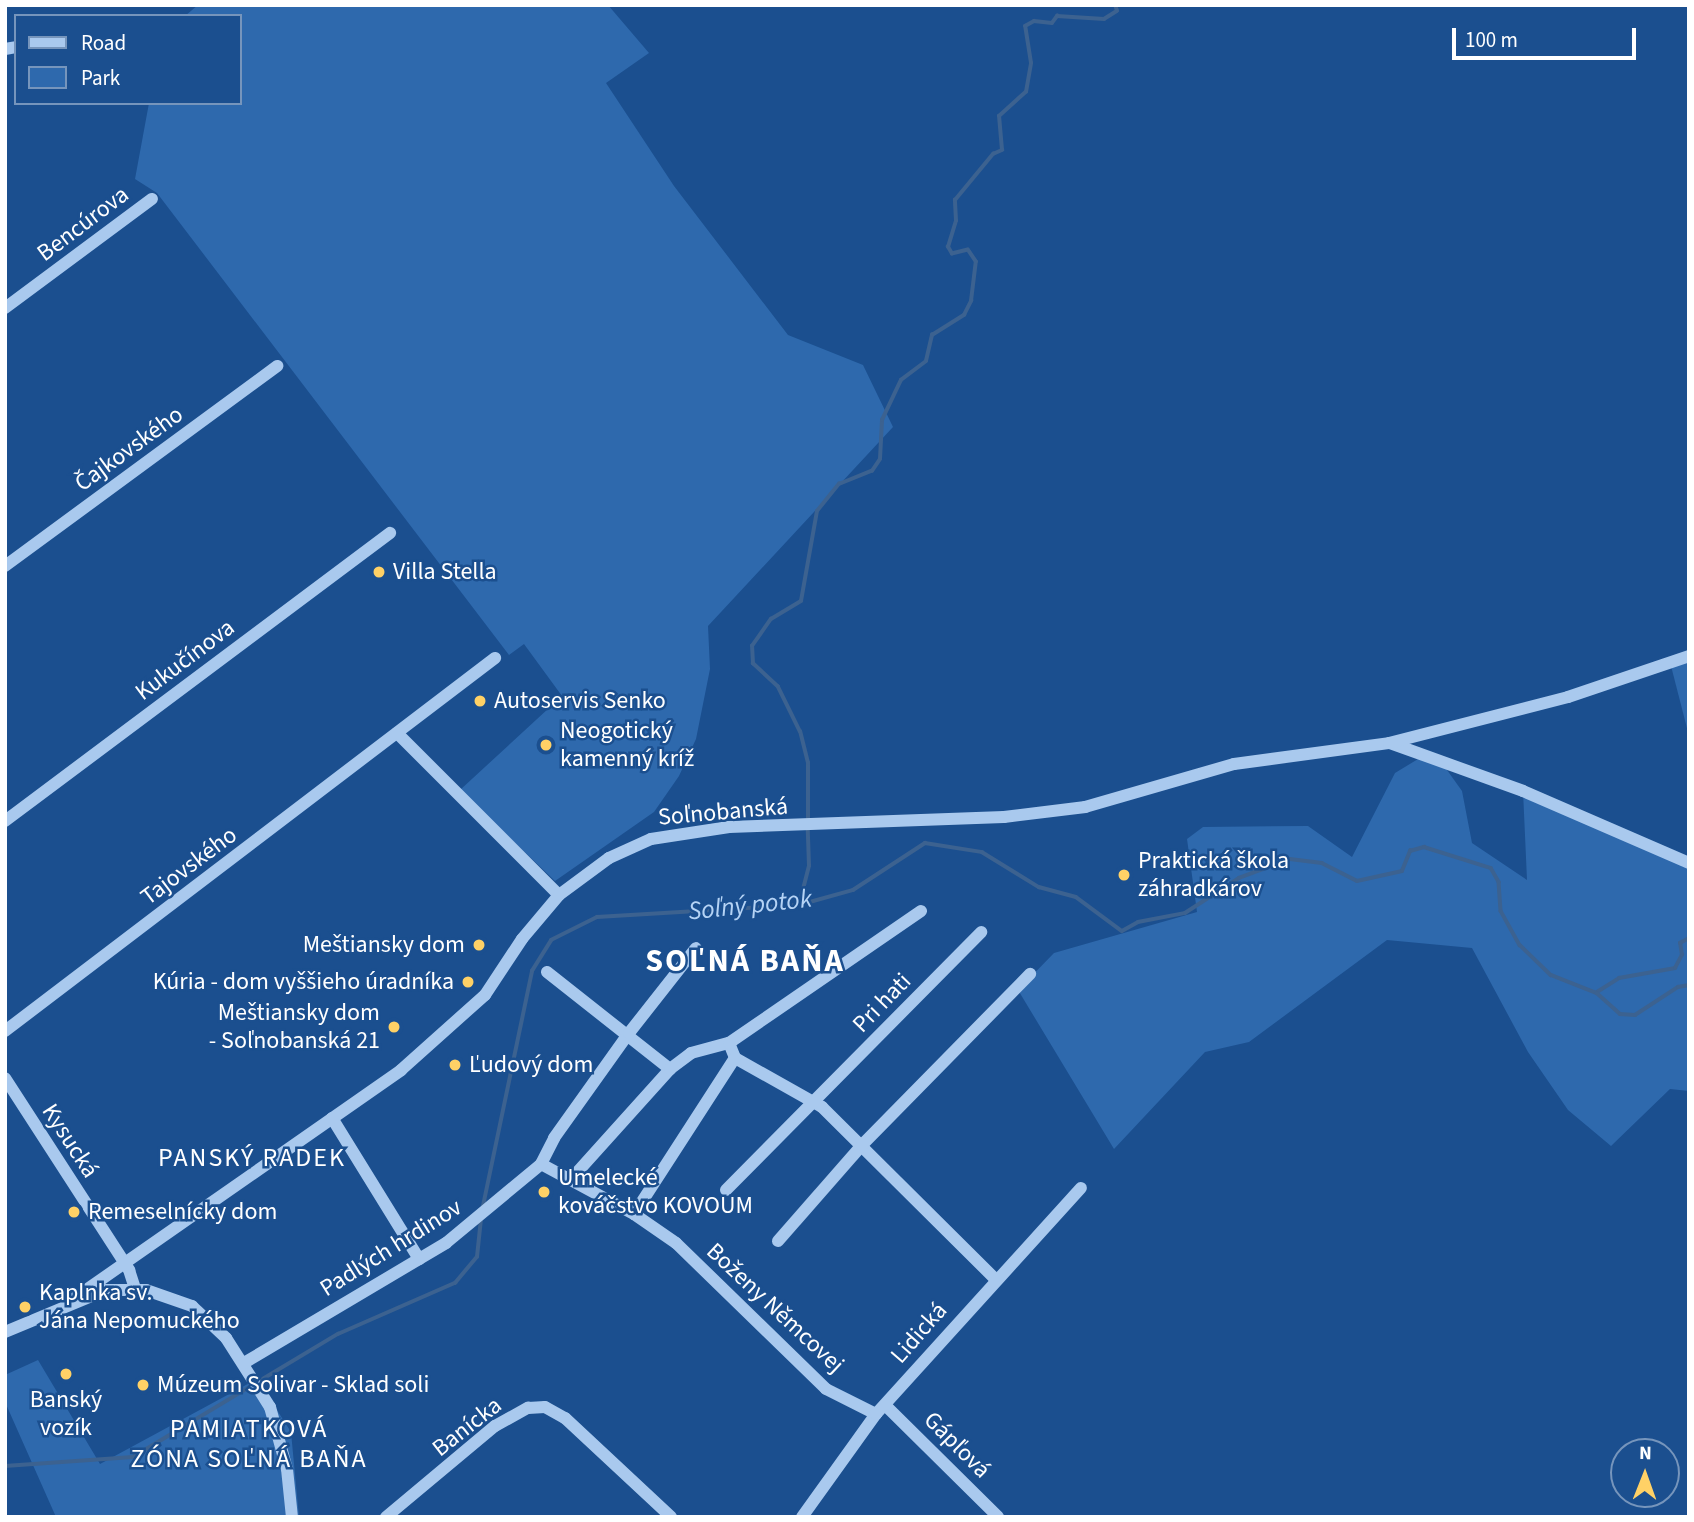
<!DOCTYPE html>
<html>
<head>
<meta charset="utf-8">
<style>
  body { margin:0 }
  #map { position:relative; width:1694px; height:1522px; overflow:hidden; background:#1b4f8f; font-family:"Source Sans 3",sans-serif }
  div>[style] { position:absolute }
  .green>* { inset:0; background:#2e69ad }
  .stream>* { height:3.5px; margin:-1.75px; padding:0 1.75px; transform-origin:1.75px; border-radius:1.75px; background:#3c6290 }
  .minor>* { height:12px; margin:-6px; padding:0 6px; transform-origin:6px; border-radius:6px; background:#a9c9ee }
  .dots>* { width:19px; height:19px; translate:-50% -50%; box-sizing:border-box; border:4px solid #1b4f8f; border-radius:50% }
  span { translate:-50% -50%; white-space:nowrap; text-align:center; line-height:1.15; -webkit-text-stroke:5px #1b4f8f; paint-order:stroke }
  .street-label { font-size:24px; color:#fff }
  .poi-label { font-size:24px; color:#fff }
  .left { translate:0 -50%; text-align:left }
  .right { translate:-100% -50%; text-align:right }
  .water-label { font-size:26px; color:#b5d3f5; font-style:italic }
  .neighbourhood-label { font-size:26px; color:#fff; letter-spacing:2px }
  .district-label { font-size:32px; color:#fff; font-weight:700; letter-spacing:2px }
  .frame { position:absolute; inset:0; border:7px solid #fff; pointer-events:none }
  .legend { position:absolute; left:14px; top:14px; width:228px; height:91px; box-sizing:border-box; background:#1b4f8f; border:2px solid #7695bc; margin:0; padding:9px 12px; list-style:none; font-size:21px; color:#fff }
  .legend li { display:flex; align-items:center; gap:14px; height:35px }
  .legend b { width:35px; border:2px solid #7695bc }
  .north { position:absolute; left:1610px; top:1438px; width:70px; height:70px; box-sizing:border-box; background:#1b4f8f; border:2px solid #7695bc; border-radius:50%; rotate:1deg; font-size:19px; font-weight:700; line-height:28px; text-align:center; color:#fff }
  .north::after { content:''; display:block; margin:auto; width:24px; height:32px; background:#ffd166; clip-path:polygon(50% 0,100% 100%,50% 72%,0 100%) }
  .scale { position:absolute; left:1452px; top:28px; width:184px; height:32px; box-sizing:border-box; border:4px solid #fff; border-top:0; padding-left:9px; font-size:21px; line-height:24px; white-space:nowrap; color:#fff; -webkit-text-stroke:5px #1b4f8f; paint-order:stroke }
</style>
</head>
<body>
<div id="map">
  <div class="green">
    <div style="clip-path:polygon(198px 5px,608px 5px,649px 53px,606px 83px,674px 186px,788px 335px,863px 365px,893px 427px,708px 626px,710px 669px,696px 739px,679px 776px,654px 812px,555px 881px,460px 790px,562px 696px,524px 644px,509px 655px,157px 193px,135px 179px,149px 103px,240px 103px,240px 16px,185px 16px)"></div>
    <div style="clip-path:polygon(1689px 656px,1689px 736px,1670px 662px)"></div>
    <div style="clip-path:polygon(1423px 756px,1442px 763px,1462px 791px,1472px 843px,1527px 880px,1523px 791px,1689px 863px,1689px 1091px,1670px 1089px,1611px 1146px,1568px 1110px,1528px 1052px,1472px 948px,1387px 940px,1249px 1042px,1205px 1052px,1114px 1149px,1018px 990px,1054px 953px,1197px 912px,1187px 839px,1203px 827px,1308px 826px,1352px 857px,1395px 773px)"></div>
    <div style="clip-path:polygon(38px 1360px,100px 1464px,257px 1379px,291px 1432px,299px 1517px,56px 1517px,5px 1402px,5px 1375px)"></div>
  </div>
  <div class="stream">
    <div style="left:808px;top:820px;width:57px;rotate:-90deg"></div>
    <div style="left:808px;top:763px;width:32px;rotate:-104deg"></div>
    <div style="left:800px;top:732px;width:50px;rotate:-116.1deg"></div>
    <div style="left:778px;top:687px;width:34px;rotate:-137deg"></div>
    <div style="left:753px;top:664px;width:18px;rotate:-93deg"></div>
    <div style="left:752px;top:646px;width:33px;rotate:-55deg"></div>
    <div style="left:771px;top:619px;width:35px;rotate:-31deg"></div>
    <div style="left:801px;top:601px;width:91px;rotate:-79.9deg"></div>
    <div style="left:817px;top:511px;width:35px;rotate:-51deg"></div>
    <div style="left:839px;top:484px;width:35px;rotate:-22deg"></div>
    <div style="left:872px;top:471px;width:14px;rotate:-56deg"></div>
    <div style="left:880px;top:459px;width:39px;rotate:-87deg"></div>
    <div style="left:882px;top:420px;width:44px;rotate:-64.6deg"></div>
    <div style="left:901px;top:380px;width:31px;rotate:-37deg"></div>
    <div style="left:926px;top:361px;width:27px;rotate:-77deg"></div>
    <div style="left:932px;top:335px;width:38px;rotate:-32deg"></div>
    <div style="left:964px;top:315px;width:16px;rotate:-63deg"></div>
    <div style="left:971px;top:301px;width:39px;rotate:-83deg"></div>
    <div style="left:976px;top:262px;width:14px;rotate:-124deg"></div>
    <div style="left:968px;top:250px;width:16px;rotate:166deg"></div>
    <div style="left:952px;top:254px;width:8px;rotate:-120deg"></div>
    <div style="left:948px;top:247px;width:27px;rotate:-73deg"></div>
    <div style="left:956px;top:221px;width:21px;rotate:-93deg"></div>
    <div style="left:955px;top:200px;width:60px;rotate:-50.4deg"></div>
    <div style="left:993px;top:154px;width:10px;rotate:-24deg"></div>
    <div style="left:1002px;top:150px;width:34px;rotate:-95deg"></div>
    <div style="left:999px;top:116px;width:36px;rotate:-42deg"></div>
    <div style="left:1026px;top:92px;width:29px;rotate:-80deg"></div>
    <div style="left:1031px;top:63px;width:37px;rotate:-99deg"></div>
    <div style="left:1025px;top:26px;width:10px;rotate:-29deg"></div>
    <div style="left:1034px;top:21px;width:18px;rotate:6deg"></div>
    <div style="left:1052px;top:23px;width:9px;rotate:-54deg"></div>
    <div style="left:1057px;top:16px;width:47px;rotate:3.7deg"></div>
    <div style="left:1104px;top:19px;width:15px;rotate:-32deg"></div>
    <div style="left:1117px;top:11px;width:6px;rotate:-108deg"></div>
    <div style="left:799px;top:905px;width:40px;rotate:-75.6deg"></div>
    <div style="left:809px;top:866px;width:38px;rotate:-92deg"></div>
    <div style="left:1597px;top:992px;width:26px;rotate:-32deg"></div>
    <div style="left:1619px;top:978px;width:57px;rotate:-10.1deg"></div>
    <div style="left:1675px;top:968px;width:15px;rotate:-62deg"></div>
    <div style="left:1682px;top:955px;width:12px;rotate:-99deg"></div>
    <div style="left:1680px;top:943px;width:10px;rotate:-29deg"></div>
    <div style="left:483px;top:1206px;width:240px;rotate:-78.2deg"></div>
    <div style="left:532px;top:971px;width:36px;rotate:-58deg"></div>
    <div style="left:551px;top:940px;width:51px;rotate:-26.6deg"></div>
    <div style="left:597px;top:917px;width:202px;rotate:-3.4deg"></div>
    <div style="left:799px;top:905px;width:56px;rotate:-15.5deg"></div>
    <div style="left:853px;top:890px;width:86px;rotate:-33.1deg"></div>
    <div style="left:925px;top:843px;width:58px;rotate:9deg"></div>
    <div style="left:982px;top:852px;width:67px;rotate:31.6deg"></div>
    <div style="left:1039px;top:887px;width:38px;rotate:15deg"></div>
    <div style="left:1076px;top:897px;width:57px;rotate:36.5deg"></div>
    <div style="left:1122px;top:931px;width:18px;rotate:-29deg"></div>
    <div style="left:1138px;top:922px;width:48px;rotate:-10.8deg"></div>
    <div style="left:1185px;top:913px;width:64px;rotate:-32.9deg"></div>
    <div style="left:1239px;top:878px;width:54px;rotate:-20.4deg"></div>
    <div style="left:1290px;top:859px;width:32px;rotate:7deg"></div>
    <div style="left:1322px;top:863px;width:39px;rotate:27deg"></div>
    <div style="left:1357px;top:881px;width:46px;rotate:-12.5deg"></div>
    <div style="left:1402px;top:871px;width:22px;rotate:-68deg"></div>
    <div style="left:1410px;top:851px;width:15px;rotate:-16deg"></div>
    <div style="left:1424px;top:847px;width:70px;rotate:17.4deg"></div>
    <div style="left:1491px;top:868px;width:16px;rotate:60deg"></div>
    <div style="left:1499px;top:882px;width:29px;rotate:86deg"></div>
    <div style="left:1501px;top:911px;width:39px;rotate:61deg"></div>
    <div style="left:1520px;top:945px;width:43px;rotate:44.1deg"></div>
    <div style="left:1551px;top:975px;width:49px;rotate:21.4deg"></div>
    <div style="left:1597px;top:993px;width:31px;rotate:42deg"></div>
    <div style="left:1620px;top:1014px;width:15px;rotate:4deg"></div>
    <div style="left:1635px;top:1015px;width:51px;rotate:-33.1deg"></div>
    <div style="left:1678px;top:987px;width:11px;rotate:-10deg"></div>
    <div style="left:5px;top:1466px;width:128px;rotate:-4deg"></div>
    <div style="left:133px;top:1457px;width:239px;rotate:-31deg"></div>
    <div style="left:338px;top:1334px;width:128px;rotate:-23.6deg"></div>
    <div style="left:455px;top:1283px;width:34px;rotate:-50deg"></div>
    <div style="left:477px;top:1257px;width:36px;rotate:-84deg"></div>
  </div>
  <div class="minor">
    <div style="left:5px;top:49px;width:11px;rotate:-10deg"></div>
    <div style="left:5px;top:308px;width:183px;rotate:-36.6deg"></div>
    <div style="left:5px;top:566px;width:338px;rotate:-36.3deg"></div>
    <div style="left:397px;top:733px;width:229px;rotate:45deg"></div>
    <div style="left:1390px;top:743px;width:141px;rotate:19.8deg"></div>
    <div style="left:1523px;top:791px;width:181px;rotate:23.4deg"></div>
    <div style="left:5px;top:821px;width:481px;rotate:-36.8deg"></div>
    <div style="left:547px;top:972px;width:157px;rotate:38.3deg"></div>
    <div style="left:5px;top:1031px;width:616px;rotate:-37.28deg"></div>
    <div style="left:729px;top:1043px;width:16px;rotate:68deg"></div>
    <div style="left:735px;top:1058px;width:100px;rotate:29.4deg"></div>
    <div style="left:822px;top:1107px;width:244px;rotate:44.8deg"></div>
    <div style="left:5px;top:1078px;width:229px;rotate:57.1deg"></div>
    <div style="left:129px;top:1270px;width:19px;rotate:72deg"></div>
    <div style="left:332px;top:1118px;width:166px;rotate:58.3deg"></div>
    <div style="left:541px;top:1164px;width:106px;rotate:28.3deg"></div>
    <div style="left:634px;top:1214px;width:51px;rotate:34.6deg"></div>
    <div style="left:676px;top:1243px;width:209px;rotate:44.2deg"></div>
    <div style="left:826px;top:1389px;width:56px;rotate:26.6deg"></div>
    <div style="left:572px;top:1178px;width:147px;rotate:-48deg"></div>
    <div style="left:670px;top:1069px;width:26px;rotate:-37deg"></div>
    <div style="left:691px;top:1053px;width:39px;rotate:-15deg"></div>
    <div style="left:729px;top:1043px;width:233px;rotate:-34.5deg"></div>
    <div style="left:726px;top:1190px;width:363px;rotate:-45.3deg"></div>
    <div style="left:634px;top:1214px;width:186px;rotate:-57.1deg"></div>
    <div style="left:778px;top:1241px;width:128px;rotate:-48.8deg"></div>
    <div style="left:862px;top:1145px;width:240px;rotate:-45.5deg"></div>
    <div style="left:66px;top:1304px;width:409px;rotate:-34.9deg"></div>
    <div style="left:401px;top:1070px;width:113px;rotate:-41.8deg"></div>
    <div style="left:485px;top:995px;width:67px;rotate:-56.5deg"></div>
    <div style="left:522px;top:939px;width:57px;rotate:-49.9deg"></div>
    <div style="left:559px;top:895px;width:62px;rotate:-36.5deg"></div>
    <div style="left:609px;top:858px;width:46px;rotate:-24.3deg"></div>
    <div style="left:651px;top:839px;width:79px;rotate:-8.7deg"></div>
    <div style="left:729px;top:827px;width:275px;rotate:-2.1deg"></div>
    <div style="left:1004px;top:817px;width:82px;rotate:-7deg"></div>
    <div style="left:1085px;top:807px;width:155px;rotate:-16.1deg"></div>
    <div style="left:1234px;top:764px;width:156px;rotate:-7.7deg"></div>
    <div style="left:1389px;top:743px;width:185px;rotate:-14.4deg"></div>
    <div style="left:1568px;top:697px;width:128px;rotate:-18.7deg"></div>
    <div style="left:5px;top:1332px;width:109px;rotate:-22.6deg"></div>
    <div style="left:106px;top:1290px;width:40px"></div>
    <div style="left:146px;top:1290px;width:49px;rotate:19.2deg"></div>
    <div style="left:192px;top:1306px;width:47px;rotate:43.3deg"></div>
    <div style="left:226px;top:1338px;width:82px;rotate:57.5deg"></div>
    <div style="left:270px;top:1407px;width:64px;rotate:74.7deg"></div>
    <div style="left:287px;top:1469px;width:48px;rotate:84.1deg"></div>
    <div style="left:244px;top:1363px;width:235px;rotate:-30.7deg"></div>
    <div style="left:446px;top:1243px;width:124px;rotate:-39.7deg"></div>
    <div style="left:541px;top:1164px;width:29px;rotate:-63deg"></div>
    <div style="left:554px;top:1138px;width:129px;rotate:-54.5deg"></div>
    <div style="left:629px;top:1033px;width:108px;rotate:-51.8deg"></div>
    <div style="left:885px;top:1405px;width:159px;rotate:44.7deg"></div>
    <div style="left:386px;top:1517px;width:142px;rotate:-39.9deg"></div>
    <div style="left:495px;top:1426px;width:38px;rotate:-29deg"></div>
    <div style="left:528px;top:1408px;width:17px;rotate:-3deg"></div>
    <div style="left:545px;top:1407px;width:23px;rotate:29deg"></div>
    <div style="left:565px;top:1418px;width:145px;rotate:43deg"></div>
    <div style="left:802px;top:1517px;width:127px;rotate:-54.3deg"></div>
    <div style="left:876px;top:1414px;width:305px;rotate:-47.8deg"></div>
  </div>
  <div class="dots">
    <div style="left:379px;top:572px;background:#ffd166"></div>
    <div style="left:480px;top:701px;background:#ffd166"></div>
    <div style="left:546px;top:745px;background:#ffd166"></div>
    <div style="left:1124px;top:875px;background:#ffd166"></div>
    <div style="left:479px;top:945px;background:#ffd166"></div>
    <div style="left:468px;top:982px;background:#ffd166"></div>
    <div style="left:394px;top:1027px;background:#ffd166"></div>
    <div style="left:455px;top:1065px;background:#ffd166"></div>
    <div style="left:544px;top:1192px;background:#ffd166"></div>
    <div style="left:74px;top:1212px;background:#ffd166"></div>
    <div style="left:25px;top:1307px;background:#ffd166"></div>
    <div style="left:66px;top:1374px;background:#ffd166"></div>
    <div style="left:143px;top:1385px;background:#ffd166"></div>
  </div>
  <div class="street-label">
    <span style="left:83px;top:224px;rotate:-37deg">Bencúrova</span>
    <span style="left:129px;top:449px;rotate:-36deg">Čajkovského</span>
    <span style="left:185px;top:660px;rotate:-37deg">Kukučínova</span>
    <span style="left:723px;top:812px;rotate:-5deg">Soľnobanská</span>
    <span style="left:189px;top:866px;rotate:-37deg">Tajovského</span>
    <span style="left:882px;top:1003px;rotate:-46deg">Pri hati</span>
    <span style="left:70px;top:1141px;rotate:57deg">Kysucká</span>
    <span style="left:391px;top:1248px;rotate:-32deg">Padlých hrdinov</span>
    <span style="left:775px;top:1308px;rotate:43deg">Boženy Němcovej</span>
    <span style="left:919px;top:1333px;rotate:-49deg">Lidická</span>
    <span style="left:467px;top:1427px;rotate:-38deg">Banícka</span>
    <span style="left:957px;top:1445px;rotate:45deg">Gápľová</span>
  </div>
  <div class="poi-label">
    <span class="left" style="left:393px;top:572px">Villa Stella</span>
    <span class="left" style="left:494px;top:701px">Autoservis Senko</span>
    <span class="left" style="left:560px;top:745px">Neogotický<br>kamenný kríž</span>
    <span class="left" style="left:1138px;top:875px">Praktická škola<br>záhradkárov</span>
    <span class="right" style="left:465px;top:945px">Meštiansky dom</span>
    <span class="right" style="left:454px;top:982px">Kúria - dom vyššieho úradníka</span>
    <span class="right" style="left:380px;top:1027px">Meštiansky dom<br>- Soľnobanská 21</span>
    <span class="left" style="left:469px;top:1065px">Ľudový dom</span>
    <span class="left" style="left:558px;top:1192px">Umelecké<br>kováčstvo KOVOUM</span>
    <span class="left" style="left:88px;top:1212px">Remeselnícky dom</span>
    <span class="left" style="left:39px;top:1307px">Kaplnka sv.<br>Jána Nepomuckého</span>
    <span class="left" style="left:157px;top:1385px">Múzeum Solivar - Sklad soli</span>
    <span style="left:66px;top:1414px">Banský<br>vozík</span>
  </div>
  <div class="water-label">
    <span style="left:750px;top:905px;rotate:-6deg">Soľný potok</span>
  </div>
  <div class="neighbourhood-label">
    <span style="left:252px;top:1158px">PANSKÝ RADEK</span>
    <span style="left:249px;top:1444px">PAMIATKOVÁ<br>ZÓNA SOĽNÁ BAŇA</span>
  </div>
  <div class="district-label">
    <span style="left:745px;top:961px">SOĽNÁ BAŇA</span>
  </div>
  <div class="frame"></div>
  <ul class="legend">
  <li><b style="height:9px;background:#a9c9ee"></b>Road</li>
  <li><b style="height:19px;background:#2e69ad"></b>Park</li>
  </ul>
  <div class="north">N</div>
  <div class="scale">100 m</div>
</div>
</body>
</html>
